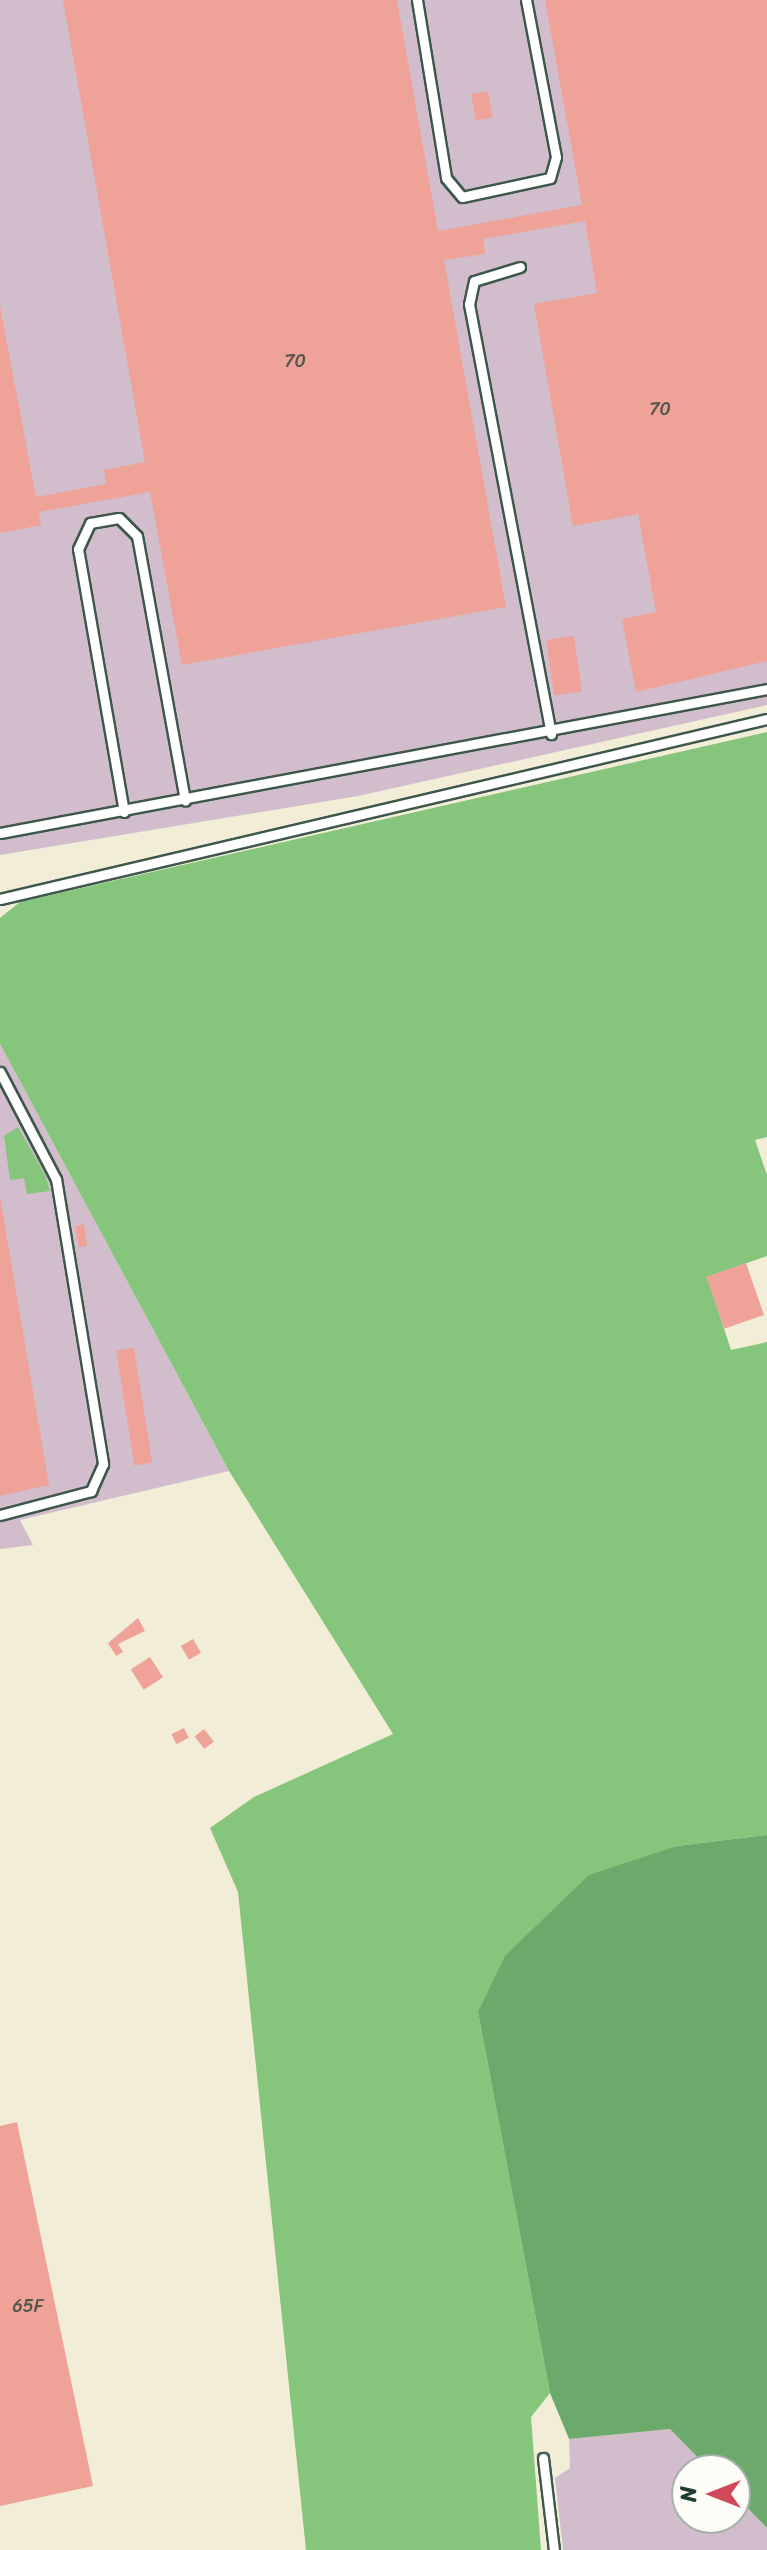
<!DOCTYPE html>
<html>
<head>
<meta charset="utf-8">
<style>
  body { margin:0 }
  #map { position:relative; width:767px; height:2550px; overflow:hidden; background:#f1edd7; font-family:Sriracha,sans-serif }
  div>[style] { position:absolute }
  .industrial>* { inset:0; background:#d1bdcc }
  .green>* { inset:0; background:#86c57c }
  .forest>* { inset:0; background:#6caa6c }
  .building>* { inset:0; background:#efa298; transform-origin:0 0 }
  .roads { filter:drop-shadow(2px 0 #3e574c) drop-shadow(-2px 0 #3e574c) drop-shadow(0 2px #3e574c) drop-shadow(0 -2px #3e574c) }
  .service>* { height:9px; margin:-4.5px; padding:0 4.5px; transform-origin:4.5px; border-radius:4.5px; background:#fff }
  span { translate:-50% -50%; white-space:nowrap; text-align:center; line-height:1.15; -webkit-text-stroke:8px #fdfcf7; paint-order:stroke }
  .number-label { font-size:18px; color:#53564d }
  .number-label span { -webkit-text-stroke-width:0 }
  .north { position:absolute; left:671px; top:2454px; width:80px; height:80px; box-sizing:border-box; background:#fdfcf7; border:2px solid #a4b0a9; border-radius:50%; rotate:270deg; font-size:22px; font-weight:700; line-height:32px; text-align:center; color:#1f3d34 }
  .north::after { content:''; display:block; margin:auto; width:28px; height:36px; background:#d1495b; clip-path:polygon(50% 0,100% 100%,50% 72%,0 100%) }
</style>
</head>
<body>
<div id="map">
  <div class="industrial">
    <div style="clip-path:polygon(0 0,767px 0,767px 705px,358px 796px,0 855px)"></div>
    <div style="clip-path:polygon(0 1044px,229px 1471px,20px 1520px,33px 1545px,0 1549px)"></div>
    <div style="clip-path:polygon(670px 2429px,710px 2470px,687px 2470px,687px 2518px,735px 2518px,735px 2495px,767px 2528px,767px 2550px,563px 2550px,555px 2478px,570px 2468px,569px 2439px)"></div>
  </div>
  <div class="green">
    <div style="clip-path:polygon(767px 732px,767px 1137px,755px 1140px,767px 1175px,767px 1256px,707px 1277px,731px 1350px,767px 1342px,767px 1835px,677px 1846px,478px 2012px,550px 2393px,531px 2417px,541px 2550px,306px 2550px,238px 1892px,210px 1828px,254px 1797px,393px 1734px,229px 1471px,0 1044px,0 918px,20px 902px)"></div>
    <div style="clip-path:polygon(18px 1127px,45px 1175px,50px 1191px,27px 1194px,24px 1178px,10px 1180px,4px 1136px)"></div>
  </div>
  <div class="forest">
    <div style="clip-path:polygon(767px 1835px,767px 2528px,735px 2495px,735px 2470px,710px 2470px,670px 2429px,569px 2439px,550px 2393px,478px 2012px,505px 1956px,589px 1875px,677px 1846px)"></div>
  </div>
  <div class="building">
    <div style="clip-path:polygon(63px 0,397px 0,438px 231px,582px 205px,545px 0,767px 0,767px 661px,636px 692px,622px 619px,656px 612px,638px 514px,573px 526px,534px 304px,597px 293px,585px 221px,483px 239px,485px 254px,444px 260px,506px 607px,182px 665px,150px 492px,39px 512px,41px 525px,0 533px,0 306px,36px 497px,106px 484px,104px 470px,145px 462px)"></div>
    <div style="left:488px;top:91px;width:27px;height:17px;rotate:80deg"></div>
    <div style="left:574px;top:636px;width:56px;height:28px;rotate:82deg"></div>
    <div style="clip-path:polygon(0 1197px,49px 1485px,0 1496px)"></div>
    <div style="clip-path:polygon(84px 1224px,87px 1246px,79px 1247px,75px 1226px)"></div>
    <div style="left:746px;top:1263px;width:55px;height:42px;rotate:71deg"></div>
    <div style="left:134px;top:1348px;width:116px;height:18px;rotate:81deg"></div>
    <div style="clip-path:polygon(138px 1618px,145px 1631px,118px 1644px,123px 1652px,116px 1656px,108px 1643px)"></div>
    <div style="left:193px;top:1639px;width:16px;height:14px;rotate:60deg"></div>
    <div style="left:150px;top:1657px;width:24px;height:23px;rotate:57deg"></div>
    <div style="left:184px;top:1728px;width:11px;height:14px;rotate:63deg"></div>
    <div style="left:204px;top:1729px;width:16px;height:12px;rotate:52deg"></div>
    <div style="clip-path:polygon(17px 2122px,93px 2486px,0 2506px,0 2126px)"></div>
  </div>
  <div class="roads">
    <div class="service">
      <div style="left:417px;top:0;width:180px;rotate:80.7deg"></div>
      <div style="left:446px;top:178px;width:25px;rotate:50deg"></div>
      <div style="left:462px;top:197px;width:90px;rotate:-12.2deg"></div>
      <div style="left:550px;top:178px;width:22px;rotate:-74deg"></div>
      <div style="left:556px;top:157px;width:160px;rotate:-100.8deg"></div>
      <div style="left:520px;top:267px;width:48px;rotate:163.1deg"></div>
      <div style="left:474px;top:281px;width:24px;rotate:102deg"></div>
      <div style="left:469px;top:304px;width:438px;rotate:79.2deg"></div>
      <div style="left:124px;top:812px;width:267px;rotate:-99.9deg"></div>
      <div style="left:78px;top:549px;width:29px;rotate:-65deg"></div>
      <div style="left:90px;top:523px;width:29px;rotate:-10deg"></div>
      <div style="left:119px;top:518px;width:25px;rotate:45deg"></div>
      <div style="left:137px;top:536px;width:269px;rotate:79.7deg"></div>
      <div style="left:0;top:833px;width:780px;rotate:-10.63deg"></div>
      <div style="left:0;top:899px;width:788px;rotate:-13.21deg"></div>
      <div style="left:0;top:1072px;width:121px;rotate:62.4deg"></div>
      <div style="left:56px;top:1179px;width:289px;rotate:80.6deg"></div>
      <div style="left:103px;top:1464px;width:30px;rotate:114deg"></div>
      <div style="left:91px;top:1491px;width:94px;rotate:165.2deg"></div>
      <div style="left:543px;top:2458px;width:93px;rotate:83.2deg"></div>
    </div>
  </div>
  <div class="number-label">
    <span style="left:295px;top:361px">70</span>
    <span style="left:660px;top:409px">70</span>
    <span style="left:28px;top:2306px">65F</span>
  </div>
  <div class="north">N</div>
</div>
</body>
</html>
